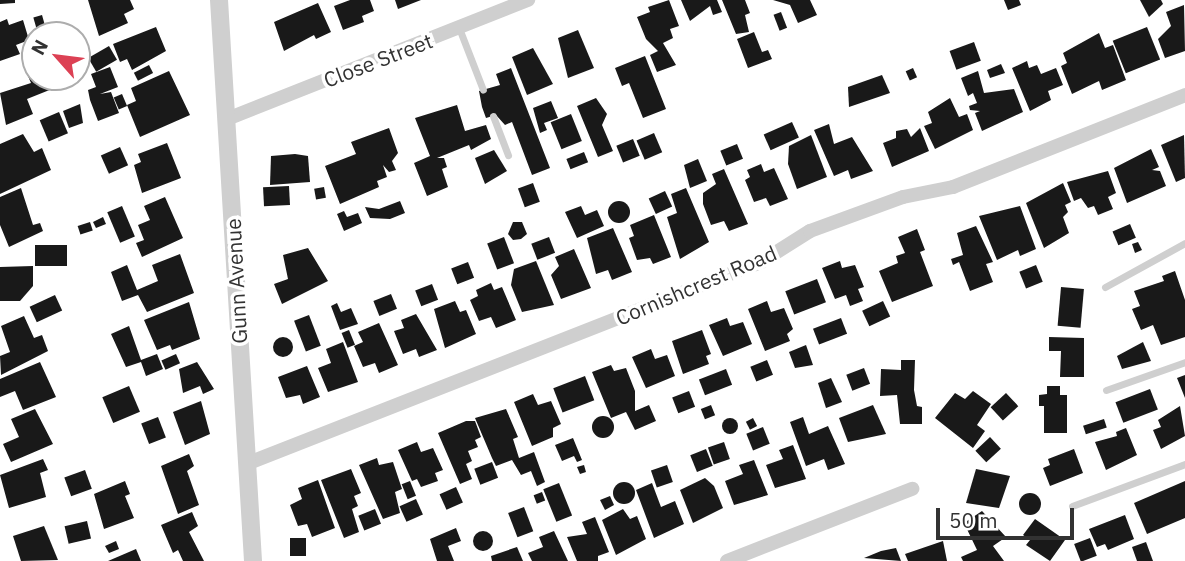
<!DOCTYPE html>
<html>
<head>
<meta charset="utf-8">
<style>
  body { margin:0 }
  #map { position:relative; width:1185px; height:561px; overflow:hidden; background:#fff; font-family:"IBM Plex Sans",sans-serif }
  div>[style] { position:absolute }
  .building>* { inset:0; background:#191919; transform-origin:0 0 }
  .round { border-radius:50% }
  .service>* { height:7px; margin:-3.5px; padding:0 3.5px; transform-origin:3.5px; border-radius:3.5px; background:#cfcfcf }
  .minor>* { height:14px; margin:-7px; padding:0 7px; transform-origin:7px; border-radius:7px; background:#cfcfcf }
  .tertiary>* { height:18px; margin:-9px; padding:0 9px; transform-origin:9px; border-radius:9px; background:#cfcfcf }
  span { translate:-50% -50%; white-space:nowrap; text-align:center; line-height:1.15; -webkit-text-stroke:7px #fff; paint-order:stroke }
  .street-label { font-size:21px; color:#323232 }
  .north { position:absolute; left:21px; top:21px; width:70px; height:70px; box-sizing:border-box; background:#fff; border:2px solid #adadad; border-radius:50%; rotate:298deg; font-size:19px; font-weight:700; line-height:28px; text-align:center; color:#323232 }
  .north::after { content:''; display:block; margin:auto; width:24px; height:32px; background:#dc4154; clip-path:polygon(50% 0,100% 100%,50% 72%,0 100%) }
  .scale { position:absolute; left:936px; top:508px; width:138px; height:32px; box-sizing:border-box; border:4px solid #323232; border-top:0; padding-left:9px; font-size:21px; line-height:24px; white-space:nowrap; color:#323232; -webkit-text-stroke:5px #fff; paint-order:stroke }
</style>
</head>
<body>
<div id="map">
  <div class="building">
    <div style="clip-path:polygon(0 0,15px 0,15px 3px,0 4px)"></div>
    <div style="clip-path:polygon(88px 0,130px 0,134px 9px,124px 14px,128px 23px,99px 36px)"></div>
    <div style="clip-path:polygon(350px 0,370px 0,374px 11px,362px 16px,364px 22px,343px 30px,334px 6px)"></div>
    <div style="clip-path:polygon(395px 0,421px 0,398px 9px)"></div>
    <div style="clip-path:polygon(669px 0,679px 26px,670px 29px,673px 38px,663px 43px,676px 65px,657px 72px,650px 55px,658px 51px,646px 39px,637px 17px,650px 12px,648px 7px)"></div>
    <div style="clip-path:polygon(681px 0,717px 0,722px 12px,713px 15px,710px 6px,690px 21px)"></div>
    <div style="clip-path:polygon(722px 0,745px 0,750px 13px,745px 15px,749px 32px,736px 34px)"></div>
    <div style="clip-path:polygon(773px 0,810px 0,817px 15px,798px 23px,790px 5px)"></div>
    <div style="clip-path:polygon(1004px 0,1019px 0,1021px 5px,1008px 10px)"></div>
    <div style="clip-path:polygon(1140px 0,1161px 0,1163px 4px,1149px 17px)"></div>
    <div style="clip-path:polygon(318px 3px,331px 32px,316px 39px,314px 35px,284px 51px,274px 22px)"></div>
    <div style="clip-path:polygon(1184px 5px,1185px 51px,1165px 58px,1158px 39px,1171px 26px,1166px 12px)"></div>
    <div style="left:781px;top:12px;width:17px;height:8px;rotate:69deg"></div>
    <div style="left:42px;top:15px;width:15px;height:9px;rotate:74deg"></div>
    <div style="clip-path:polygon(7px 19px,9px 25px,23px 20px,29px 40px,16px 45px,20px 54px,0 61px,0 22px)"></div>
    <div style="clip-path:polygon(156px 27px,166px 51px,132px 70px,127px 59px,120px 62px,113px 44px)"></div>
    <div style="left:1147px;top:27px;width:35px;height:37px;rotate:68deg"></div>
    <div style="clip-path:polygon(578px 30px,594px 68px,568px 78px,558px 38px)"></div>
    <div style="clip-path:polygon(754px 32px,762px 52px,768px 50px,772px 59px,748px 68px,737px 39px)"></div>
    <div style="clip-path:polygon(1099px 33px,1105px 48px,1113px 45px,1126px 80px,1102px 90px,1099px 81px,1072px 94px,1061px 66px,1067px 63px,1063px 53px)"></div>
    <div style="clip-path:polygon(35px 35px,35px 51px,29px 38px)"></div>
    <div style="left:974px;top:42px;width:20px;height:26px;rotate:70deg"></div>
    <div style="left:109px;top:46px;width:16px;height:24px;rotate:60deg"></div>
    <div style="clip-path:polygon(533px 48px,553px 84px,527px 95px,512px 57px)"></div>
    <div style="clip-path:polygon(645px 56px,666px 109px,643px 118px,629px 83px,622px 86px,615px 68px)"></div>
    <div style="clip-path:polygon(1027px 61px,1029px 68px,1037px 65px,1041px 74px,1056px 68px,1063px 85px,1048px 91px,1051px 100px,1030px 111px,1012px 68px)"></div>
    <div style="clip-path:polygon(1001px 64px,1005px 73px,990px 78px,987px 70px)"></div>
    <div style="clip-path:polygon(35px 65px,35px 77px,47px 77px,52px 89px,27px 99px,33px 114px,6px 125px,0 93px,31px 83px,25px 69px)"></div>
    <div style="left:149px;top:65px;width:9px;height:17px;rotate:63deg"></div>
    <div style="clip-path:polygon(110px 67px,118px 87px,100px 94px,111px 92px,119px 113px,98px 121px,90px 100px,88px 90px,96px 87px,91px 74px)"></div>
    <div style="clip-path:polygon(511px 68px,550px 168px,532px 175px,512px 122px,505px 125px,496px 115px,486px 118px,482px 107px,479px 91px,500px 85px,496px 74px)"></div>
    <div style="left:913px;top:68px;width:10px;height:8px;rotate:66deg"></div>
    <div style="clip-path:polygon(169px 71px,190px 115px,140px 137px,127px 105px,136px 101px,131px 88px)"></div>
    <div style="clip-path:polygon(978px 71px,984px 93px,1014px 89px,1023px 112px,982px 131px,975px 113px,980px 111px,970px 110px,969px 106px,977px 103px,973px 93px,968px 96px,961px 78px)"></div>
    <div style="clip-path:polygon(882px 75px,890px 93px,849px 107px,848px 87px)"></div>
    <div style="left:122px;top:94px;width:13px;height:9px;rotate:67deg"></div>
    <div style="clip-path:polygon(596px 98px,607px 114px,602px 125px,613px 151px,598px 157px,577px 106px)"></div>
    <div style="clip-path:polygon(950px 98px,959px 117px,967px 114px,973px 130px,935px 149px,924px 126px,932px 123px,928px 112px)"></div>
    <div style="clip-path:polygon(551px 101px,558px 118px,544px 123px,547px 130px,540px 133px,533px 108px)"></div>
    <div style="clip-path:polygon(80px 104px,83px 123px,69px 128px,63px 111px)"></div>
    <div style="clip-path:polygon(457px 105px,465px 131px,486px 125px,491px 139px,471px 150px,469px 145px,437px 158px,444px 158px,447px 167px,442px 169px,448px 187px,427px 196px,414px 163px,430px 156px,415px 118px)"></div>
    <div style="left:59px;top:112px;width:23px;height:21px;rotate:67deg"></div>
    <div style="left:571px;top:114px;width:29px;height:22px;rotate:68deg"></div>
    <div style="left:792px;top:122px;width:17px;height:31px;rotate:66deg"></div>
    <div style="clip-path:polygon(829px 124px,834px 144px,852px 137px,873px 171px,851px 179px,848px 170px,834px 176px,814px 130px)"></div>
    <div style="clip-path:polygon(389px 128px,398px 153px,392px 161px,396px 170px,389px 172px,383px 165px,387px 177px,377px 181px,379px 187px,340px 204px,325px 166px,356px 154px,351px 142px)"></div>
    <div style="clip-path:polygon(920px 128px,929px 151px,892px 167px,883px 143px,896px 138px,896px 131px,907px 129px,911px 137px)"></div>
    <div style="left:654px;top:133px;width:21px;height:19px;rotate:67deg"></div>
    <div style="clip-path:polygon(23px 134px,34px 152px,42px 148px,51px 170px,0 194px,0 144px)"></div>
    <div style="clip-path:polygon(811px 135px,827px 177px,797px 189px,788px 164px,789px 146px)"></div>
    <div style="clip-path:polygon(1184px 135px,1185px 178px,1176px 182px,1161px 145px)"></div>
    <div style="left:633px;top:139px;width:18px;height:18px;rotate:68deg"></div>
    <div style="clip-path:polygon(167px 143px,181px 178px,142px 193px,134px 165px,141px 162px,138px 154px)"></div>
    <div style="left:737px;top:144px;width:16px;height:18px;rotate:68deg"></div>
    <div style="left:120px;top:147px;width:20px;height:21px;rotate:66deg"></div>
    <div style="clip-path:polygon(1151px 149px,1159px 167px,1152px 170px,1160px 171px,1166px 186px,1127px 203px,1114px 168px)"></div>
    <div style="clip-path:polygon(494px 150px,507px 171px,485px 184px,475px 158px)"></div>
    <div style="left:584px;top:152px;width:11px;height:19px;rotate:68deg"></div>
    <div style="clip-path:polygon(295px 154px,308px 156px,310px 182px,270px 185px,271px 156px)"></div>
    <div style="clip-path:polygon(698px 159px,707px 181px,690px 188px,684px 165px)"></div>
    <div style="clip-path:polygon(761px 164px,764px 172px,774px 168px,788px 199px,770px 206px,766px 198px,754px 202px,745px 180px,750px 177px,747px 170px)"></div>
    <div style="clip-path:polygon(724px 169px,748px 224px,729px 231px,724px 221px,711px 225px,703px 204px,703px 193px,716px 184px,712px 174px)"></div>
    <div style="clip-path:polygon(1108px 171px,1116px 193px,1108px 197px,1113px 209px,1098px 215px,1094px 206px,1088px 208px,1081px 198px,1074px 201px,1067px 182px)"></div>
    <div style="left:533px;top:183px;width:20px;height:16px;rotate:70deg"></div>
    <div style="clip-path:polygon(1063px 183px,1071px 202px,1065px 205px,1068px 212px,1063px 217px,1069px 233px,1044px 248px,1026px 203px)"></div>
    <div style="left:289px;top:186px;width:19px;height:26px;rotate:87deg"></div>
    <div style="left:324px;top:187px;width:11px;height:10px;rotate:80deg"></div>
    <div style="clip-path:polygon(21px 188px,33px 225px,40px 223px,43px 231px,9px 247px,0 225px,0 197px)"></div>
    <div style="clip-path:polygon(686px 188px,709px 242px,680px 259px,667px 217px,677px 213px,671px 194px)"></div>
    <div style="left:665px;top:191px;width:17px;height:18px;rotate:65deg"></div>
    <div style="clip-path:polygon(165px 197px,183px 238px,142px 257px,136px 243px,144px 240px,138px 225px,150px 220px,144px 206px)"></div>
    <div style="clip-path:polygon(400px 201px,405px 213px,390px 219px,370px 218px,365px 207px,379px 209px)"></div>
    <div class="round" style="left:608px;top:201px;width:22px;height:22px"></div>
    <div style="left:122px;top:206px;width:33px;height:16px;rotate:67deg"></div>
    <div style="clip-path:polygon(581px 206px,585px 215px,597px 210px,604px 226px,577px 238px,565px 212px)"></div>
    <div style="clip-path:polygon(1020px 206px,1036px 249px,1020px 256px,1018px 250px,997px 260px,979px 216px)"></div>
    <div style="clip-path:polygon(344px 211px,347px 217px,358px 213px,362px 223px,344px 231px,337px 214px)"></div>
    <div style="clip-path:polygon(654px 215px,671px 257px,653px 264px,650px 258px,637px 260px,629px 238px,634px 236px,630px 225px)"></div>
    <div style="clip-path:polygon(103px 217px,106px 224px,96px 228px,93px 222px)"></div>
    <div style="left:90px;top:222px;width:9px;height:13px;rotate:72deg"></div>
    <div style="clip-path:polygon(513px 222px,522px 222px,527px 234px,521px 239px,513px 240px,508px 234px)"></div>
    <div style="left:1130px;top:224px;width:15px;height:19px;rotate:67deg"></div>
    <div style="clip-path:polygon(976px 226px,993px 262px,986px 264px,993px 282px,970px 291px,959px 262px,953px 265px,951px 259px,963px 255px,957px 233px)"></div>
    <div style="clip-path:polygon(613px 228px,632px 272px,612px 280px,608px 270px,596px 274px,587px 238px)"></div>
    <div style="clip-path:polygon(917px 229px,925px 250px,920px 252px,933px 286px,892px 302px,879px 271px,898px 263px,896px 256px,905px 253px,898px 237px)"></div>
    <div style="left:504px;top:237px;width:28px;height:18px;rotate:69deg"></div>
    <div style="left:549px;top:237px;width:17px;height:19px;rotate:69deg"></div>
    <div style="clip-path:polygon(1138px 242px,1142px 250px,1135px 253px,1132px 244px)"></div>
    <div style="left:35px;top:245px;width:32px;height:21px"></div>
    <div style="clip-path:polygon(308px 248px,328px 281px,282px 304px,274px 284px,288px 279px,283px 255px)"></div>
    <div style="clip-path:polygon(574px 249px,591px 288px,561px 299px,551px 275px,559px 266px,555px 257px)"></div>
    <div style="clip-path:polygon(180px 254px,194px 293px,147px 312px,138px 295px,122px 301px,111px 272px,127px 265px,137px 290px,158px 281px,152px 265px)"></div>
    <div style="clip-path:polygon(536px 261px,554px 305px,522px 312px,511px 285px,514px 269px)"></div>
    <div style="clip-path:polygon(840px 261px,842px 268px,855px 265px,864px 287px,858px 289px,863px 301px,850px 306px,846px 295px,835px 299px,822px 268px)"></div>
    <div style="left:468px;top:262px;width:17px;height:18px;rotate:69deg"></div>
    <div style="left:1036px;top:265px;width:18px;height:18px;rotate:68deg"></div>
    <div style="clip-path:polygon(33px 266px,33px 286px,20px 301px,0 301px,0 267px)"></div>
    <div style="clip-path:polygon(1175px 271px,1185px 300px,1185px 337px,1161px 345px,1153px 325px,1141px 330px,1132px 309px,1140px 306px,1134px 291px,1164px 281px,1162px 276px)"></div>
    <div style="left:817px;top:279px;width:25px;height:34px;rotate:69deg"></div>
    <div style="clip-path:polygon(491px 283px,494px 290px,502px 287px,516px 320px,496px 328px,491px 317px,479px 321px,470px 300px,478px 296px,476px 290px)"></div>
    <div style="left:432px;top:284px;width:17px;height:18px;rotate:69deg"></div>
    <div style="left:1061px;top:287px;width:23px;height:39px;rotate:5deg"></div>
    <div style="left:391px;top:294px;width:16px;height:19px;rotate:68deg"></div>
    <div style="left:55px;top:295px;width:17px;height:28px;rotate:65deg"></div>
    <div style="clip-path:polygon(455px 301px,460px 312px,466px 310px,476px 334px,445px 348px,434px 309px)"></div>
    <div style="clip-path:polygon(767px 301px,771px 312px,784px 308px,793px 329px,787px 334px,790px 341px,765px 351px,748px 309px)"></div>
    <div style="left:883px;top:301px;width:17px;height:23px;rotate:65deg"></div>
    <div style="clip-path:polygon(189px 302px,200px 339px,172px 350px,170px 345px,157px 350px,144px 320px)"></div>
    <div style="clip-path:polygon(337px 303px,341px 312px,351px 308px,358px 324px,340px 330px,331px 306px)"></div>
    <div style="clip-path:polygon(416px 314px,437px 350px,419px 357px,416px 349px,403px 354px,394px 331px,404px 328px,401px 320px)"></div>
    <div style="left:309px;top:315px;width:33px;height:16px;rotate:69deg"></div>
    <div style="clip-path:polygon(24px 316px,34px 338px,42px 335px,48px 351px,1px 375px,0 356px,10px 352px,1px 326px)"></div>
    <div style="clip-path:polygon(727px 318px,730px 326px,743px 322px,752px 344px,723px 356px,709px 325px)"></div>
    <div style="left:841px;top:318px;width:17px;height:30px;rotate:69deg"></div>
    <div style="clip-path:polygon(379px 323px,398px 365px,379px 373px,375px 363px,363px 367px,354px 346px,363px 342px,358px 332px)"></div>
    <div style="clip-path:polygon(129px 326px,141px 360px,157px 354px,163px 369px,146px 376px,141px 362px,126px 367px,111px 334px)"></div>
    <div style="left:349px;top:330px;width:16px;height:8px;rotate:68deg"></div>
    <div style="clip-path:polygon(702px 330px,711px 354px,706px 356px,709px 364px,683px 374px,672px 341px)"></div>
    <div class="round" style="left:273px;top:337px;width:20px;height:20px"></div>
    <div style="clip-path:polygon(1049px 337px,1084px 338px,1084px 377px,1060px 377px,1061px 351px,1049px 351px)"></div>
    <div style="clip-path:polygon(343px 342px,358px 382px,328px 392px,318px 368px,331px 363px,326px 349px)"></div>
    <div style="clip-path:polygon(1143px 342px,1151px 361px,1122px 369px,1117px 356px)"></div>
    <div style="clip-path:polygon(806px 345px,813px 365px,795px 368px,789px 352px)"></div>
    <div style="clip-path:polygon(651px 349px,655px 359px,667px 355px,675px 376px,646px 388px,632px 357px)"></div>
    <div style="left:176px;top:354px;width:10px;height:16px;rotate:66deg"></div>
    <div style="left:767px;top:360px;width:16px;height:18px;rotate:68deg"></div>
    <div style="clip-path:polygon(901px 360px,915px 360px,914px 390px,917px 406px,922px 407px,922px 424px,900px 424px,897px 395px,880px 396px,881px 369px,901px 370px)"></div>
    <div style="clip-path:polygon(40px 362px,56px 397px,23px 410px,15px 391px,0 397px,0 379px)"></div>
    <div style="clip-path:polygon(197px 362px,214px 389px,203px 394px,200px 386px,183px 393px,179px 369px)"></div>
    <div style="clip-path:polygon(611px 365px,614px 371px,626px 368px,635px 391px,635px 411px,649px 405px,656px 421px,635px 430px,626px 412px,611px 418px,592px 372px)"></div>
    <div style="clip-path:polygon(307px 366px,320px 397px,303px 404px,300px 395px,286px 398px,278px 377px)"></div>
    <div style="left:864px;top:368px;width:17px;height:19px;rotate:69deg"></div>
    <div style="left:726px;top:369px;width:17px;height:29px;rotate:69deg"></div>
    <div style="clip-path:polygon(1185px 375px,1185px 398px,1177px 378px)"></div>
    <div style="left:585px;top:376px;width:26px;height:34px;rotate:69deg"></div>
    <div style="clip-path:polygon(831px 378px,842px 402px,826px 408px,818px 383px)"></div>
    <div style="left:129px;top:386px;width:28px;height:29px;rotate:67deg"></div>
    <div style="clip-path:polygon(1047px 386px,1060px 386px,1060px 395px,1067px 395px,1067px 433px,1044px 433px,1044px 406px,1039px 406px,1039px 395px,1047px 394px)"></div>
    <div style="left:1150px;top:389px;width:22px;height:37px;rotate:69deg"></div>
    <div style="left:689px;top:391px;width:17px;height:18px;rotate:69deg"></div>
    <div style="clip-path:polygon(973px 391px,991px 404px,977px 425px,985px 431px,973px 448px,935px 418px,955px 393px,965px 399px)"></div>
    <div style="left:1006px;top:393px;width:18px;height:21px;rotate:47deg"></div>
    <div style="clip-path:polygon(533px 394px,538px 405px,551px 401px,561px 424px,553px 428px,553px 437px,532px 446px,514px 402px)"></div>
    <div style="clip-path:polygon(201px 401px,210px 434px,185px 445px,173px 412px)"></div>
    <div style="left:711px;top:405px;width:11px;height:11px;rotate:68deg"></div>
    <div style="clip-path:polygon(873px 405px,886px 434px,848px 442px,839px 418px)"></div>
    <div style="clip-path:polygon(1180px 406px,1185px 436px,1161px 449px,1153px 430px,1161px 427px,1158px 420px)"></div>
    <div style="clip-path:polygon(35px 409px,53px 444px,11px 462px,3px 444px,19px 437px,11px 419px)"></div>
    <div style="clip-path:polygon(506px 409px,518px 437px,513px 439px,519px 458px,534px 452px,545px 482px,537px 486px,531px 471px,521px 475px,512px 460px,496px 466px,492px 458px,475px 418px)"></div>
    <div class="round" style="left:592px;top:416px;width:22px;height:22px"></div>
    <div style="left:158px;top:417px;width:22px;height:18px;rotate:69deg"></div>
    <div style="clip-path:polygon(803px 417px,809px 434px,828px 426px,845px 464px,828px 470px,824px 459px,806px 466px,790px 422px)"></div>
    <div style="left:753px;top:418px;width:9px;height:8px;rotate:63deg"></div>
    <div class="round" style="left:722px;top:418px;width:16px;height:16px"></div>
    <div style="left:1104px;top:419px;width:9px;height:22px;rotate:72deg"></div>
    <div style="clip-path:polygon(466px 421px,475px 421px,481px 437px,475px 440px,478px 447px,468px 451px,472px 461px,466px 464px,472px 479px,460px 484px,438px 433px)"></div>
    <div style="left:763px;top:427px;width:18px;height:18px;rotate:68deg"></div>
    <div style="clip-path:polygon(1126px 428px,1137px 455px,1106px 470px,1095px 442px,1117px 436px,1116px 432px)"></div>
    <div style="left:990px;top:437px;width:16px;height:20px;rotate:47deg"></div>
    <div style="clip-path:polygon(573px 438px,582px 460px,577px 462px,574px 456px,562px 461px,555px 445px)"></div>
    <div style="clip-path:polygon(417px 442px,421px 452px,433px 448px,443px 470px,435px 473px,438px 481px,421px 487px,417px 479px,412px 481px,398px 450px)"></div>
    <div style="left:724px;top:442px;width:18px;height:17px;rotate:71deg"></div>
    <div style="clip-path:polygon(793px 445px,806px 479px,775px 488px,766px 465px,783px 459px,779px 450px)"></div>
    <div style="left:706px;top:449px;width:18px;height:17px;rotate:68deg"></div>
    <div style="clip-path:polygon(1074px 449px,1083px 473px,1050px 486px,1043px 468px,1050px 465px,1048px 459px)"></div>
    <div style="clip-path:polygon(189px 454px,194px 466px,187px 471px,199px 505px,178px 514px,161px 466px)"></div>
    <div style="clip-path:polygon(377px 458px,379px 465px,393px 462px,402px 489px,395px 492px,400px 513px,383px 519px,359px 465px)"></div>
    <div style="clip-path:polygon(43px 459px,48px 470px,40px 473px,46px 497px,9px 508px,0 475px)"></div>
    <div style="clip-path:polygon(754px 460px,768px 495px,734px 505px,725px 481px,743px 474px,739px 465px)"></div>
    <div style="left:492px;top:462px;width:17px;height:19px;rotate:69deg"></div>
    <div style="clip-path:polygon(584px 465px,586px 472px,580px 474px,577px 467px)"></div>
    <div style="left:667px;top:465px;width:18px;height:17px;rotate:71deg"></div>
    <div style="clip-path:polygon(351px 469px,361px 493px,354px 496px,358px 506px,352px 509px,359px 532px,344px 538px,321px 480px)"></div>
    <div style="clip-path:polygon(976px 469px,1010px 476px,999px 508px,966px 503px)"></div>
    <div style="left:85px;top:470px;width:20px;height:22px;rotate:70deg"></div>
    <div style="clip-path:polygon(705px 478px,714px 486px,723px 508px,693px 523px,680px 490px)"></div>
    <div style="clip-path:polygon(318px 480px,335px 528px,312px 537px,307px 524px,298px 526px,290px 505px,302px 499px,298px 488px)"></div>
    <div style="clip-path:polygon(125px 481px,130px 494px,125px 496px,134px 518px,104px 529px,94px 494px)"></div>
    <div style="left:410px;top:481px;width:16px;height:9px;rotate:68deg"></div>
    <div style="clip-path:polygon(1185px 481px,1185px 518px,1147px 534px,1134px 503px)"></div>
    <div class="round" style="left:613px;top:482px;width:22px;height:22px"></div>
    <div style="left:559px;top:483px;width:35px;height:17px;rotate:68deg"></div>
    <div style="clip-path:polygon(652px 483px,661px 507px,675px 501px,684px 524px,654px 538px,636px 490px)"></div>
    <div style="left:456px;top:487px;width:17px;height:18px;rotate:66deg"></div>
    <div style="left:542px;top:492px;width:9px;height:9px;rotate:69deg"></div>
    <div class="round" style="left:1019px;top:493px;width:22px;height:22px"></div>
    <div style="clip-path:polygon(610px 496px,614px 505px,605px 510px,600px 500px)"></div>
    <div style="left:416px;top:499px;width:17px;height:18px;rotate:66deg"></div>
    <div style="left:524px;top:507px;width:26px;height:17px;rotate:69deg"></div>
    <div style="left:375px;top:509px;width:16px;height:18px;rotate:68deg"></div>
    <div style="clip-path:polygon(623px 509px,630px 519px,637px 516px,646px 539px,616px 555px,602px 520px)"></div>
    <div style="clip-path:polygon(982px 511px,1006px 537px,993px 546px,1004px 561px,963px 561px,961px 557px,977px 550px,964px 523px)"></div>
    <div style="clip-path:polygon(192px 512px,198px 526px,189px 532px,204px 561px,183px 561px,178px 550px,173px 553px,161px 525px)"></div>
    <div style="clip-path:polygon(1125px 515px,1134px 539px,1108px 550px,1105px 544px,1097px 547px,1089px 529px)"></div>
    <div style="clip-path:polygon(595px 517px,609px 552px,598px 556px,598px 561px,577px 561px,567px 537px,587px 534px,582px 522px)"></div>
    <div style="clip-path:polygon(1035px 519px,1065px 540px,1050px 561px,1026px 545px,1030px 540px,1023px 535px)"></div>
    <div style="left:87px;top:521px;width:18px;height:23px;rotate:77deg"></div>
    <div style="clip-path:polygon(44px 526px,58px 560px,21px 561px,13px 536px)"></div>
    <div style="clip-path:polygon(456px 528px,461px 541px,448px 546px,454px 561px,437px 561px,430px 539px)"></div>
    <div class="round" style="left:473px;top:531px;width:20px;height:20px"></div>
    <div style="clip-path:polygon(554px 531px,568px 561px,532px 561px,528px 553px,543px 547px,539px 537px)"></div>
    <div style="left:290px;top:538px;width:16px;height:18px"></div>
    <div style="left:1090px;top:538px;width:19px;height:17px;rotate:69deg"></div>
    <div style="clip-path:polygon(116px 541px,119px 549px,109px 553px,105px 546px)"></div>
    <div style="clip-path:polygon(943px 541px,947px 561px,908px 561px,905px 554px)"></div>
    <div style="clip-path:polygon(1146px 542px,1153px 561px,1137px 561px,1132px 547px)"></div>
    <div style="clip-path:polygon(517px 547px,523px 561px,492px 561px,491px 556px)"></div>
    <div style="clip-path:polygon(896px 548px,901px 561px,864px 558px,881px 551px)"></div>
    <div style="clip-path:polygon(136px 549px,141px 561px,108px 561px)"></div>
  </div>
  <div class="service">
    <div style="left:459px;top:28px;width:66px;rotate:68.8deg"></div>
    <div style="left:493px;top:116px;width:42px;rotate:69deg"></div>
    <div style="left:1105px;top:287px;width:91px;rotate:-28.8deg"></div>
    <div style="left:1106px;top:390px;width:84px;rotate:-19.5deg"></div>
    <div style="left:1072px;top:506px;width:121px;rotate:-20.4deg"></div>
  </div>
  <div class="minor">
    <div style="left:227px;top:119px;width:324px;rotate:-21.6deg"></div>
    <div style="left:246px;top:464px;width:553px;rotate:-21.42deg"></div>
    <div style="left:761px;top:262px;width:58px;rotate:-32.3deg"></div>
    <div style="left:810px;top:231px;width:99px;rotate:-20.1deg"></div>
    <div style="left:903px;top:197px;width:51px;rotate:-11.3deg"></div>
    <div style="left:953px;top:187px;width:250px;rotate:-21.6deg"></div>
    <div style="left:727px;top:561px;width:199px;rotate:-21.3deg"></div>
  </div>
  <div class="tertiary">
    <div style="left:219px;top:0;width:562px;rotate:86.53deg"></div>
  </div>
  <div class="street-label">
    <span style="left:378px;top:60px;rotate:-21deg">Close Street</span>
    <span style="left:236px;top:281px;rotate:-93deg">Gunn Avenue</span>
    <span style="left:696px;top:285px;rotate:-23deg">Cornishcrest Road</span>
  </div>
  <div class="north">N</div>
  <div class="scale">50 m</div>
</div>
</body>
</html>
